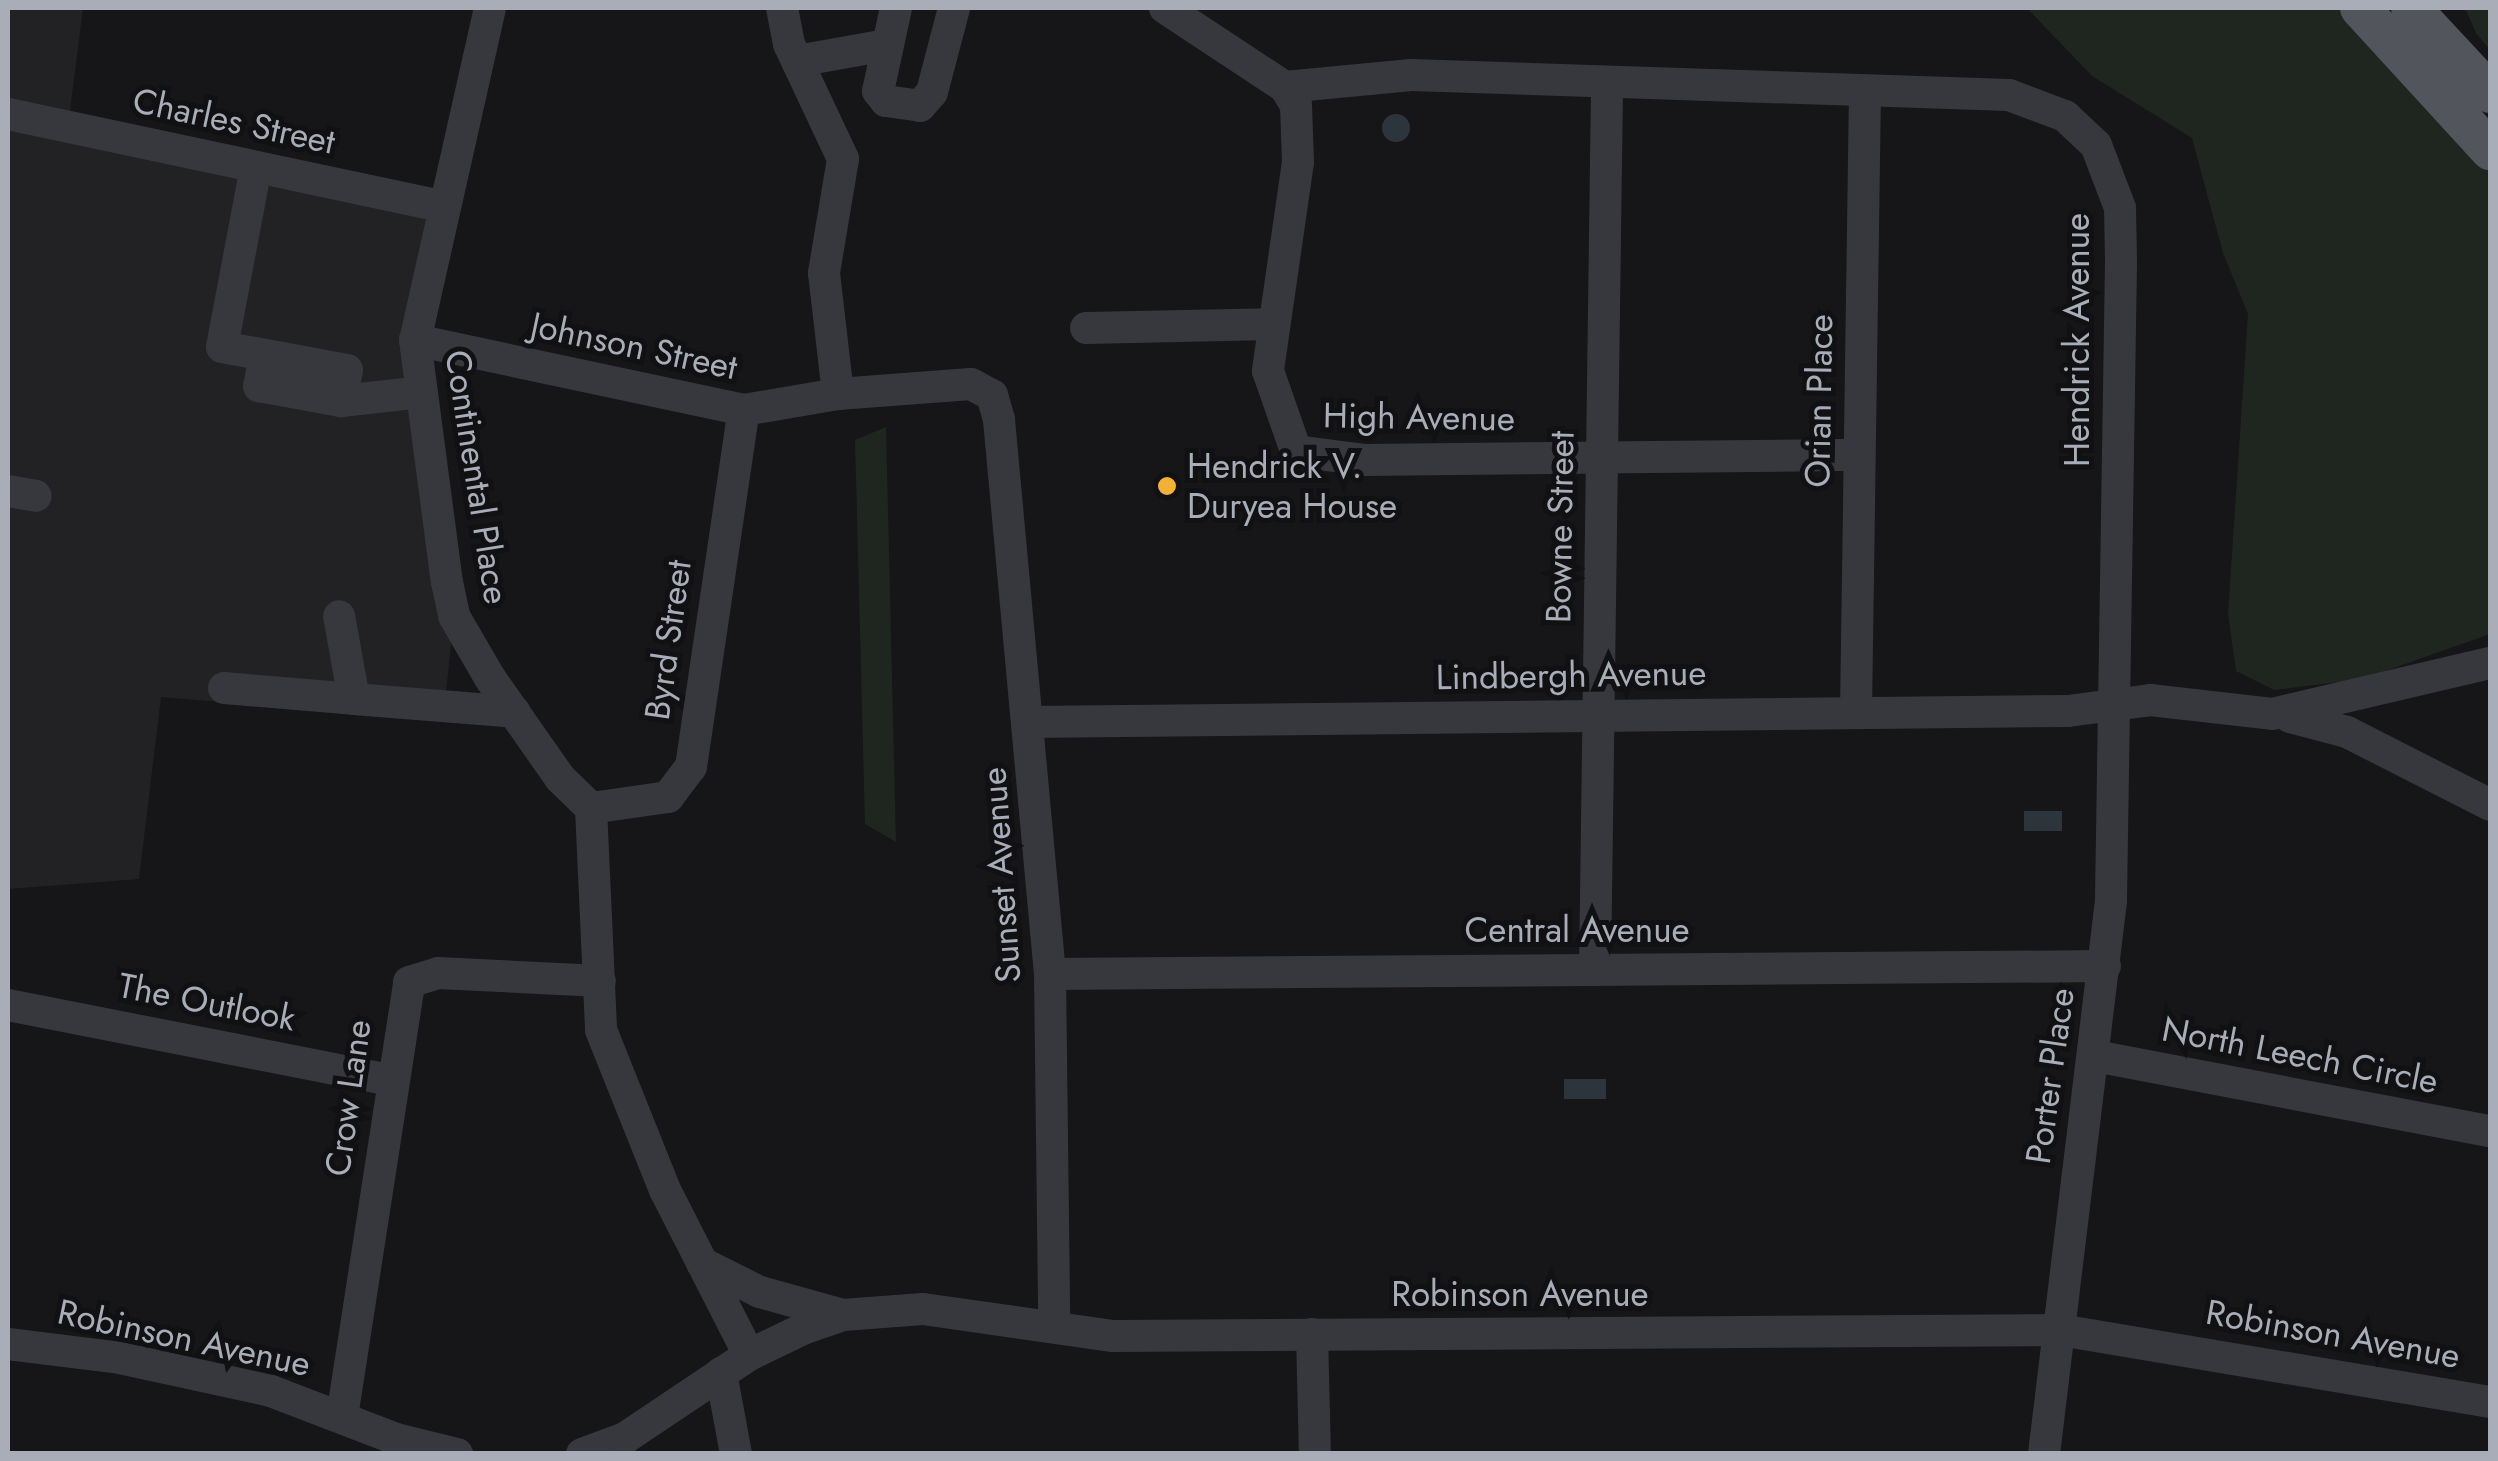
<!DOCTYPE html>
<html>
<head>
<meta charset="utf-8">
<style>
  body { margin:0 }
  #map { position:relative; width:2498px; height:1461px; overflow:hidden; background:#161618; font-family:Jost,sans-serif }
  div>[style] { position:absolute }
  .built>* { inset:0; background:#222225 }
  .green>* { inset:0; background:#1e261f }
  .water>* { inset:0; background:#2c353c; transform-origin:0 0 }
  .round { border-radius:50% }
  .minor>* { height:32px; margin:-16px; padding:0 16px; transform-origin:16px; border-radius:16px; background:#37383d }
  .major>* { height:40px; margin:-20px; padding:0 20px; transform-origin:20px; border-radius:20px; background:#53555c }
  .dots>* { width:28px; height:28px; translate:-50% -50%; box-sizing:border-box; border:5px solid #111113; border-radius:50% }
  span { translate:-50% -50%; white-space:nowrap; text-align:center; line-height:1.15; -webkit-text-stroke:10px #111113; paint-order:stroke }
  .street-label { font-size:35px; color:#a8adb8 }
  .poi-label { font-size:35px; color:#a8adb8 }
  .left { translate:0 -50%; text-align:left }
  .frame { position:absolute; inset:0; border:10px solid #a8adb8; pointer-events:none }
</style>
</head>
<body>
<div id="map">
  <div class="built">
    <div style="clip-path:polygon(8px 8px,83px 8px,68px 127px,444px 207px,415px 340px,454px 616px,443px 721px,161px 697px,139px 879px,8px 889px)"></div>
  </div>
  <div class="green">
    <div style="clip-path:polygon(2027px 8px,2348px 8px,2490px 164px,2490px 634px,2363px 679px,2274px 690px,2236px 671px,2228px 614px,2248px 314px,2223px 253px,2192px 138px,2092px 76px)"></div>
    <div style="clip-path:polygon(2465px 8px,2490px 8px,2490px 50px,2476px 33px)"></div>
    <div style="clip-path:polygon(886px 427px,886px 428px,896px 842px,865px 824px,855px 440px)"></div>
  </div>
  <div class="water">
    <div class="round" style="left:1382px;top:114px;width:28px;height:28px"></div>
    <div style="left:2062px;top:811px;width:20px;height:38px;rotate:90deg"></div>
    <div style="left:1606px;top:1079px;width:20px;height:42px;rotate:90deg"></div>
  </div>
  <div class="minor">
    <div style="left:490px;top:8px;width:340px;rotate:102.7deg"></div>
    <div style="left:415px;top:340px;width:244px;rotate:82.5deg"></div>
    <div style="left:447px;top:582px;width:35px;rotate:78deg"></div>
    <div style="left:454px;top:616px;width:72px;rotate:59.9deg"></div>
    <div style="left:490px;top:678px;width:122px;rotate:55deg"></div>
    <div style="left:560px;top:778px;width:43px;rotate:44.1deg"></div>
    <div style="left:591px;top:808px;width:222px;rotate:87.4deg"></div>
    <div style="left:601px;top:1030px;width:172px;rotate:68.2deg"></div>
    <div style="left:665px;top:1190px;width:185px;rotate:63deg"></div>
    <div style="left:782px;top:8px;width:37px;rotate:79deg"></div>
    <div style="left:789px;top:44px;width:127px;rotate:64.8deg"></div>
    <div style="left:843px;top:159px;width:116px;rotate:99.5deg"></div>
    <div style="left:824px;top:273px;width:122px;rotate:83.4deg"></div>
    <div style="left:896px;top:8px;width:85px;rotate:102.2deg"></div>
    <div style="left:878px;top:91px;width:13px;rotate:51deg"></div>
    <div style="left:886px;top:101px;width:34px;rotate:8deg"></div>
    <div style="left:920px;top:106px;width:18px;rotate:-49deg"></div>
    <div style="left:932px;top:92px;width:87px;rotate:-75.3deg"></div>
    <div style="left:1165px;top:8px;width:144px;rotate:33.4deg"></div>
    <div style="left:1285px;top:87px;width:127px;rotate:-5.4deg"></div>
    <div style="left:1411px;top:75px;width:598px;rotate:1.92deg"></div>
    <div style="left:2009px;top:95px;width:60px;rotate:20.6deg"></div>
    <div style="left:2065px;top:116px;width:42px;rotate:43.1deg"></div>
    <div style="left:2096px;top:145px;width:67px;rotate:69.1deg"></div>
    <div style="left:2120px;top:208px;width:54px;rotate:88.9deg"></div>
    <div style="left:2121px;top:262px;width:639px;rotate:90.9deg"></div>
    <div style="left:2111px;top:901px;width:557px;rotate:96.91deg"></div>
    <div style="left:797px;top:61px;width:91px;rotate:-10.1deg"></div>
    <div style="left:1285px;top:87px;width:21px;rotate:59deg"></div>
    <div style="left:1296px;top:105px;width:57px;rotate:88deg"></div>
    <div style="left:1298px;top:162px;width:211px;rotate:98.2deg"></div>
    <div style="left:1268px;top:371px;width:85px;rotate:70.7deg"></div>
    <div style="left:1296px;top:451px;width:70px;rotate:7.4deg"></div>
    <div style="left:1365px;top:460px;width:493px;rotate:-0.6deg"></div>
    <div style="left:8px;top:114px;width:446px;rotate:12deg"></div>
    <div style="left:256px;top:167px;width:183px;rotate:100.7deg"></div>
    <div style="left:222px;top:347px;width:127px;rotate:10.4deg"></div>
    <div style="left:347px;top:370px;width:32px;rotate:101deg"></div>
    <div style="left:341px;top:401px;width:81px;rotate:-6.3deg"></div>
    <div style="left:1086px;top:328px;width:185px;rotate:-1.2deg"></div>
    <div style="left:415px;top:340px;width:336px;rotate:12deg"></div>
    <div style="left:744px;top:410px;width:95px;rotate:-9.7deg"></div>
    <div style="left:838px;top:394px;width:133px;rotate:-4.3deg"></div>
    <div style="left:971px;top:384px;width:24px;rotate:28deg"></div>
    <div style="left:992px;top:395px;width:26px;rotate:74deg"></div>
    <div style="left:999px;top:420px;width:556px;rotate:84.74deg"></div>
    <div style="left:1050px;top:974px;width:352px;rotate:89.3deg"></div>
    <div style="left:265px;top:356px;width:31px;rotate:101deg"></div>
    <div style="left:259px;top:386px;width:83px;rotate:10.4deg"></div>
    <div style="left:8px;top:491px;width:28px;rotate:10deg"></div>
    <div style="left:224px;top:688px;width:130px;rotate:4.8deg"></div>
    <div style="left:354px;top:699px;width:84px;rotate:-100.2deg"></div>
    <div style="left:354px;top:699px;width:161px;rotate:4.6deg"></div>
    <div style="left:1856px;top:712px;width:621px;rotate:-89.17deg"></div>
    <div style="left:2290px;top:717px;width:59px;rotate:14.7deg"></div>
    <div style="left:2347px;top:732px;width:161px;rotate:27deg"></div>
    <div style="left:1029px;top:722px;width:1039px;rotate:-0.61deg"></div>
    <div style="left:2068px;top:711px;width:83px;rotate:-7.6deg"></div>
    <div style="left:2150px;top:700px;width:123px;rotate:6.5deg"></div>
    <div style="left:2272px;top:714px;width:224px;rotate:-13.2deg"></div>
    <div style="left:591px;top:808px;width:78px;rotate:-8.1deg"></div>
    <div style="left:668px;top:797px;width:38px;rotate:-53deg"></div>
    <div style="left:691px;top:767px;width:361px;rotate:-81.6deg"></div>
    <div style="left:1595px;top:970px;width:886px;rotate:-89.22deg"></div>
    <div style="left:1050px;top:974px;width:1055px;rotate:-0.43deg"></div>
    <div style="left:8px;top:1005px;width:390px;rotate:11.1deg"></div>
    <div style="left:2095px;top:1056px;width:402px;rotate:10.8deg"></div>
    <div style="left:702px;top:1263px;width:65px;rotate:26.6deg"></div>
    <div style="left:760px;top:1292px;width:86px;rotate:15.5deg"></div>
    <div style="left:1312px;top:1334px;width:120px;rotate:88.6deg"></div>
    <div style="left:8px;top:1344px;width:113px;rotate:7.1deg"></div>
    <div style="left:120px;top:1358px;width:155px;rotate:12.3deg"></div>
    <div style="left:271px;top:1391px;width:134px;rotate:21deg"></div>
    <div style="left:396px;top:1439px;width:63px;rotate:13.8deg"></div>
    <div style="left:721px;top:1373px;width:82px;rotate:79.5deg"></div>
    <div style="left:342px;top:1417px;width:440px;rotate:-81.2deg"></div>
    <div style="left:409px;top:982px;width:30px;rotate:-17deg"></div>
    <div style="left:438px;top:973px;width:162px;rotate:2.8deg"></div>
    <div style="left:582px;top:1454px;width:46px;rotate:-20.4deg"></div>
    <div style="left:625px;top:1438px;width:149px;rotate:-33.8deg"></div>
    <div style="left:749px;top:1355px;width:62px;rotate:-25.7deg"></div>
    <div style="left:805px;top:1328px;width:40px;rotate:-18.9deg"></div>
    <div style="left:843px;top:1315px;width:80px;rotate:-4.3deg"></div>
    <div style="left:923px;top:1309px;width:192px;rotate:8.1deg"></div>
    <div style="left:1113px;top:1336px;width:947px;rotate:-0.36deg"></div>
    <div style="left:2060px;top:1330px;width:436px;rotate:9.5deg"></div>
  </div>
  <div class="major">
    <div style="left:2360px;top:8px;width:193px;rotate:47.5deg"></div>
    <div style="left:2411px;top:8px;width:116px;rotate:47.1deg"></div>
  </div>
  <div class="dots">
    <div style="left:1167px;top:486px;background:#f2b134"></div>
  </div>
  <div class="street-label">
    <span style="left:234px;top:121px;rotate:12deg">Charles Street</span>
    <span style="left:2077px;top:340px;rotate:-90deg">Hendrick Avenue</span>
    <span style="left:634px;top:346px;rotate:12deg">Johnson Street</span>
    <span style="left:1819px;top:401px;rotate:-89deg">Orian Place</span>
    <span style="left:1419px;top:417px;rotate:1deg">High Avenue</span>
    <span style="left:477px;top:477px;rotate:81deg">Continental Place</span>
    <span style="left:1560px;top:527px;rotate:-89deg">Bowne Street</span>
    <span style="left:668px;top:640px;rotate:-82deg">Byrd Street</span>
    <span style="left:1571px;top:675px;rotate:-1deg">Lindbergh Avenue</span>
    <span style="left:1001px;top:875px;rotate:-94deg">Sunset Avenue</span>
    <span style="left:1577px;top:930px">Central Avenue</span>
    <span style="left:207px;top:1002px;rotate:11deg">The Outlook</span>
    <span style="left:2300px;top:1055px;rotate:11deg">North Leech Circle</span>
    <span style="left:2050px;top:1076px;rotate:-82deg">Porter Place</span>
    <span style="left:348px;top:1098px;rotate:-82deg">Crow Lane</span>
    <span style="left:1520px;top:1294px">Robinson Avenue</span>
    <span style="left:2333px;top:1334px;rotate:10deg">Robinson Avenue</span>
    <span style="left:184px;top:1338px;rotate:12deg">Robinson Avenue</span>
  </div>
  <div class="poi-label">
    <span class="left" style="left:1187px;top:486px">Hendrick V.<br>Duryea House</span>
  </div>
  <div class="frame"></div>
</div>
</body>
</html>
